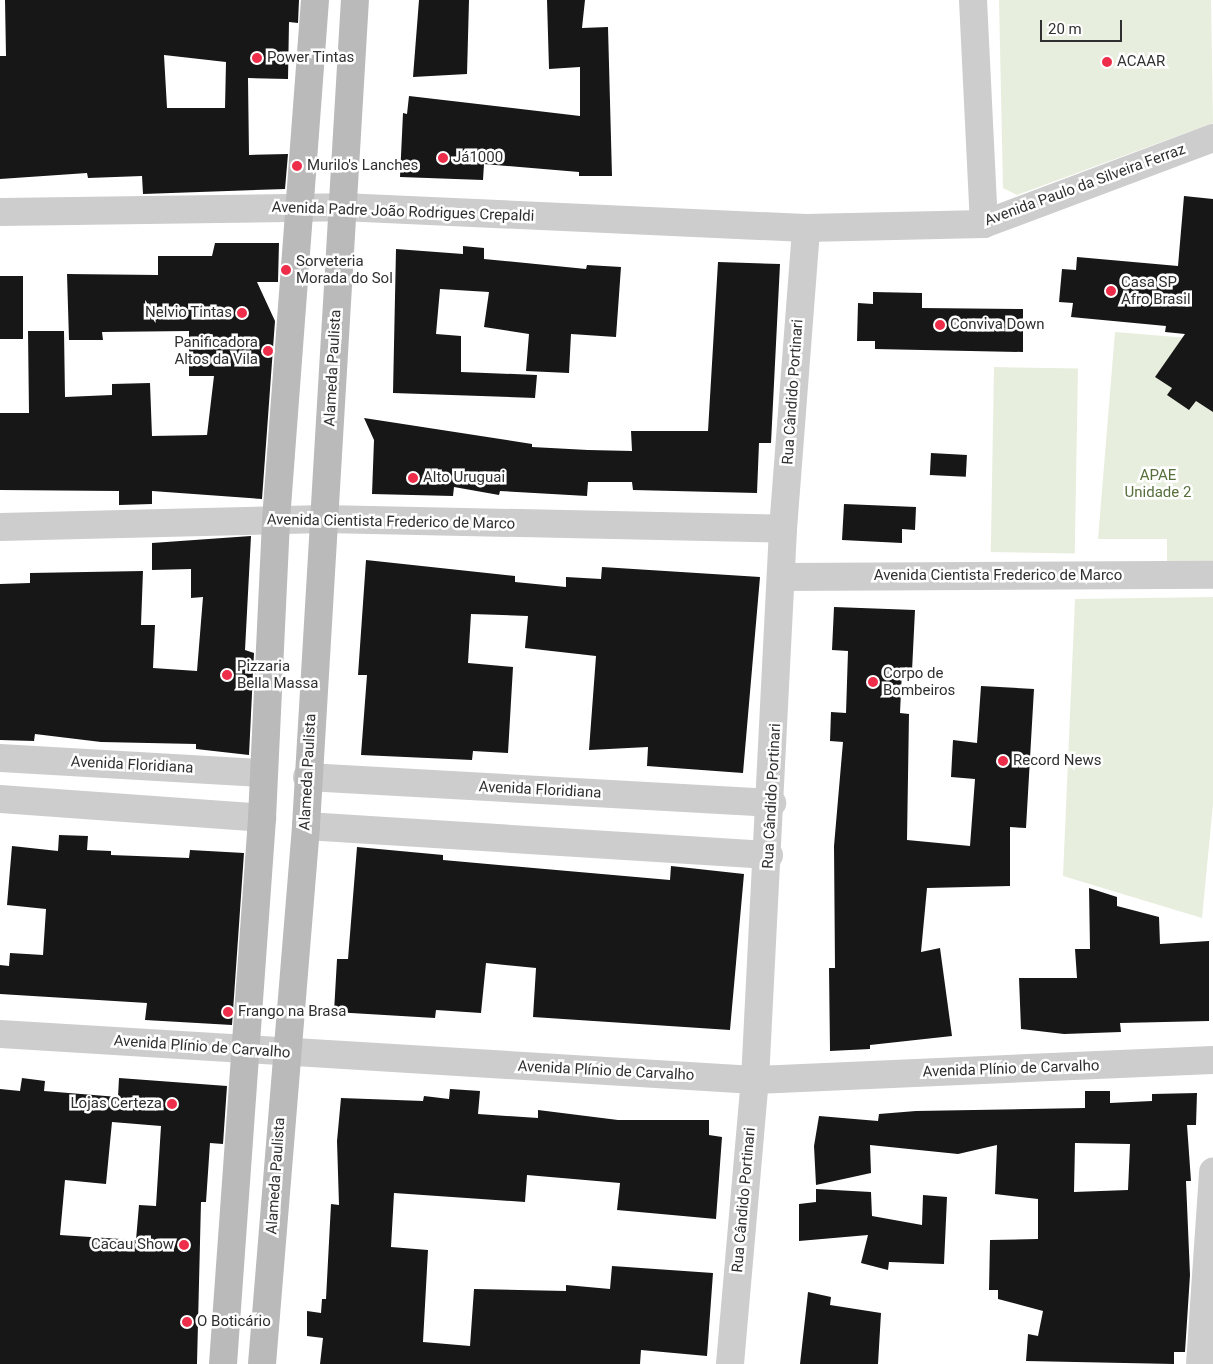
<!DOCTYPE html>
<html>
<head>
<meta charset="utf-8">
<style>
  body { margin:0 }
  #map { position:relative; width:1213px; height:1364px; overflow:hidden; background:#fff; font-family:Roboto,sans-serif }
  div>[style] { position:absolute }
  .green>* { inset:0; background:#e8eede; transform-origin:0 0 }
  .building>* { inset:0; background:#171717; transform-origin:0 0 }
  .street>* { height:28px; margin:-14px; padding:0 14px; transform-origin:14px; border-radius:14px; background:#cdcdcd }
  .secondary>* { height:28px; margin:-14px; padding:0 14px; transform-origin:14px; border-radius:14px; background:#bababa }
  .dots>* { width:14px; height:14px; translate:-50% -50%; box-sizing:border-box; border:2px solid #fff; border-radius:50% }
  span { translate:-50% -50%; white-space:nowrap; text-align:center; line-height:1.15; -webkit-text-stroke:5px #fff; paint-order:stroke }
  .poi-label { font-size:15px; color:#303030 }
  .left { translate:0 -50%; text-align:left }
  .right { translate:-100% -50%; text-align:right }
  .street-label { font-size:15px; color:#303030 }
  .park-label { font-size:15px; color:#576f3b }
  .scale { position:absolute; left:1040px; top:20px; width:82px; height:22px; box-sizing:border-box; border:2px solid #303030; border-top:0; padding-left:6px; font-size:15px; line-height:18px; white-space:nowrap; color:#303030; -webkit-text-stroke:4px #fff; paint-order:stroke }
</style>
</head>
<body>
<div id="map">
  <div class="green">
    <div style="clip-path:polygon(999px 0,1211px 0,1213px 123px,1017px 195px,1003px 188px)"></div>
    <div style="clip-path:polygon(1115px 332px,1213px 340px,1213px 565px,1167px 567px,1167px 539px,1098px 539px)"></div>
    <div style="left:994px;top:367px;width:84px;height:185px;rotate:1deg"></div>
    <div style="clip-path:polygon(1213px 597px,1213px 804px,1202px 918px,1063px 876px,1075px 599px)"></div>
  </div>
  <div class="building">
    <div style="clip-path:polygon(evenodd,5px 0,299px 0,298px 23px,289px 22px,288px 79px,248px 78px,249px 155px,288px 154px,285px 189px,143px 194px,142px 176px,88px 178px,87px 173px,0 179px,0 56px,6px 56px,5px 0,164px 55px,226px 62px,225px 108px,167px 108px,164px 55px)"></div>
    <div style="clip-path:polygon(419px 0,469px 0,467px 74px,413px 77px)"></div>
    <div style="clip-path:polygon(547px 0,585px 0,582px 28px,608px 27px,612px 176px,579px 176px,579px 172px,484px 164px,483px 180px,400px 177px,403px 113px,407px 114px,409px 96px,580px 116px,580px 67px,549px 69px)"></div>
    <div style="clip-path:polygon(1184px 196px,1213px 199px,1213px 412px,1196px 401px,1189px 410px,1167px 395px,1172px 388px,1155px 377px,1185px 334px,1165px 332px,1166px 326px,1071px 317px,1073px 303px,1059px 302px,1062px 269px,1076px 270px,1077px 257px,1178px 266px)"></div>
    <div style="clip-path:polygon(215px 243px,279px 243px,278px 282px,257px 282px,275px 321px,262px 499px,152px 491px,152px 504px,119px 505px,119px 491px,0 490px,0 413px,29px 413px,28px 331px,64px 331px,65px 397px,112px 395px,112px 384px,150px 383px,152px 436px,207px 435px,214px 376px,189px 376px,189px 331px,102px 332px,103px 340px,69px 340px,67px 274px,158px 275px,158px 256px,212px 256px)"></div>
    <div style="clip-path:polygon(463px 246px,484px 248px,484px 259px,586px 269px,587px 265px,621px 267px,616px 337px,571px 334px,569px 373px,526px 371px,529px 334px,484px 327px,489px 292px,440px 289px,436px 334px,461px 336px,461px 372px,537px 375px,535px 398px,393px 393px,396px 249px,463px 254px)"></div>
    <div style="clip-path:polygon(718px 262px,780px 264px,771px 443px,759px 443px,757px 493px,633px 490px,632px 482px,588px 482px,587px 496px,500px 491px,499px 495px,454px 487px,453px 496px,372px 494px,374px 440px,364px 418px,532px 444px,532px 447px,588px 450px,632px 451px,631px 431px,708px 431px)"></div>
    <div style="left:0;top:276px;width:23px;height:63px"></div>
    <div style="clip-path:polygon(873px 292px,922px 293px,922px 308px,1023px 309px,1023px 352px,875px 349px,875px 341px,857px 341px,858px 303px,873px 304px)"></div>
    <div style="left:931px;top:453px;width:36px;height:22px;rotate:3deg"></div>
    <div style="clip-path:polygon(844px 504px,916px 507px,915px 530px,902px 529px,902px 543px,842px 540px)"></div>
    <div style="clip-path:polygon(251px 536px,245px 650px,254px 653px,249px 755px,196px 749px,196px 744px,101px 742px,35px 734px,34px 741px,0 740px,0 584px,30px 583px,30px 573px,143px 571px,141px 625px,155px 625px,153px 668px,197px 671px,203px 597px,191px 598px,191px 569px,152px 570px,152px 543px)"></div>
    <div style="clip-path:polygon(366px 560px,515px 576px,515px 582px,566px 587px,566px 577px,601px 579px,602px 567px,760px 577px,743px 773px,647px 766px,648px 747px,589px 750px,596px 656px,525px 648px,528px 616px,471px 614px,468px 663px,513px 667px,508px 753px,473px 751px,472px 760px,361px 755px,367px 675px,358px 675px)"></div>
    <div style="clip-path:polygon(834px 607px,915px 610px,912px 671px,902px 670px,900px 713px,909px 714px,907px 840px,970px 846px,975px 779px,951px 777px,953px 740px,977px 743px,981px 686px,1034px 689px,1026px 828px,1010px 827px,1010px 886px,927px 888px,921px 952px,940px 948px,952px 1036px,870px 1045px,870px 1049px,830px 1051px,829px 968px,835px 968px,834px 846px,843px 742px,830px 741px,831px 712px,846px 713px,848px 651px,832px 650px)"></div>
    <div style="clip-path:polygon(59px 835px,88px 836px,87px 850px,111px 851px,111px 855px,189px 858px,190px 850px,244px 853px,232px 1025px,145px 1020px,147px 1003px,0 994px,0 965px,9px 966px,10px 953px,43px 955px,46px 909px,7px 905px,12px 846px,58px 851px)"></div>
    <div style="clip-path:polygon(357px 847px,443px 855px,443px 860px,670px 880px,671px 866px,744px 874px,730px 1030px,533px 1017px,536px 968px,486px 963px,481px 1013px,436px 1010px,435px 1018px,334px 1012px,337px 959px,348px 959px)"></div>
    <div style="clip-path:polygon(1089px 888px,1117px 897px,1117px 906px,1159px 917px,1160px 944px,1209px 941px,1209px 1021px,1120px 1023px,1121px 1032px,1064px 1034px,1021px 1029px,1019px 978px,1077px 978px,1075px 949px,1090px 949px)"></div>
    <div style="clip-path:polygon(evenodd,22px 1078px,45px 1081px,44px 1091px,118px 1097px,119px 1078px,227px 1086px,223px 1144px,210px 1143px,206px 1202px,201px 1202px,197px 1364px,0 1364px,0 1089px,20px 1091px,22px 1078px,112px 1122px,161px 1126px,156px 1206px,139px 1205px,136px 1240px,60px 1235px,65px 1180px,106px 1184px,112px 1122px)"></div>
    <div style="clip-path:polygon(450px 1089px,480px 1091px,478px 1114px,538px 1118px,538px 1110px,618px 1120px,709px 1120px,709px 1135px,722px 1137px,716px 1219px,617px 1210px,620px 1183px,527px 1175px,525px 1202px,394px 1193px,391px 1247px,428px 1250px,423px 1342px,470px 1346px,474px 1289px,566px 1291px,566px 1285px,610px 1289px,612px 1266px,713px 1273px,707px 1356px,641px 1350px,640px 1364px,320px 1364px,323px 1338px,307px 1336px,307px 1311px,321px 1313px,322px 1299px,326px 1299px,331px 1204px,339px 1205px,337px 1141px,341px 1098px,423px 1101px,424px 1096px,449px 1099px)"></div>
    <div style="clip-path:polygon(evenodd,1085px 1091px,1110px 1091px,1110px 1103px,1152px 1101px,1152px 1094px,1197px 1093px,1196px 1125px,1187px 1125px,1191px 1181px,1186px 1181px,1190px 1275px,1185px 1352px,1174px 1352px,1174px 1364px,1026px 1361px,1028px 1334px,1038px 1336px,1043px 1311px,998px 1299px,998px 1290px,989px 1290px,990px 1240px,1038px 1239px,1038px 1199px,995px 1194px,997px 1145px,958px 1154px,870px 1145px,871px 1173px,816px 1185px,814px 1146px,819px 1116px,878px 1121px,879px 1114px,916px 1111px,1085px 1108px,1085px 1091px,1075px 1143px,1130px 1144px,1128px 1190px,1074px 1192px,1075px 1143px)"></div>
    <div style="clip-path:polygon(816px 1189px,871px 1192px,872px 1216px,922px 1225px,923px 1195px,947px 1197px,944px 1264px,889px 1262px,888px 1270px,861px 1263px,868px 1235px,799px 1241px,799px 1204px,816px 1202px)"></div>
    <div style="clip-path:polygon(808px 1292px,831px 1297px,830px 1305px,881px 1313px,878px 1364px,800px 1364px)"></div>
  </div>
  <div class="street">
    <div style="left:973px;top:0;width:224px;rotate:87.2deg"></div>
    <div style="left:0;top:212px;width:342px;rotate:-0.8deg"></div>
    <div style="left:342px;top:207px;width:464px;rotate:2.6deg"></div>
    <div style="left:806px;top:228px;width:178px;rotate:-1.3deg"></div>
    <div style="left:984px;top:224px;width:245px;rotate:-20.6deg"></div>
    <div style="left:0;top:527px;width:324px;rotate:-1.4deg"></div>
    <div style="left:324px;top:519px;width:459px;rotate:1.2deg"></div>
    <div style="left:782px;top:577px;width:431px;rotate:-0.3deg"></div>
    <div style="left:0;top:758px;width:264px;rotate:3.3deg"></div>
    <div style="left:307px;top:777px;width:466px;rotate:3.2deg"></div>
    <div style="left:0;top:799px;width:263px;rotate:4.1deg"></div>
    <div style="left:306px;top:826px;width:464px;rotate:3.6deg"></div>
    <div style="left:0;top:1034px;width:756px;rotate:3.49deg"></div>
    <div style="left:755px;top:1080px;width:458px;rotate:-2.5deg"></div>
    <div style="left:730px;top:1364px;width:285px;rotate:-85deg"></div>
    <div style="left:755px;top:1080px;width:552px;rotate:-87.09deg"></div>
    <div style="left:783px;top:529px;width:302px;rotate:-85.6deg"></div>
    <div style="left:1200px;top:1364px;width:193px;rotate:-86.1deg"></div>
  </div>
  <div class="secondary">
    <div style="left:223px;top:1364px;width:547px;rotate:-85.91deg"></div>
    <div style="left:262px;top:818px;width:298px;rotate:-87.3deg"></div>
    <div style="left:276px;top:520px;width:521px;rotate:-85.71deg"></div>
    <div style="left:262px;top:1364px;width:540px;rotate:-85.32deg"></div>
    <div style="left:306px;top:826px;width:827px;rotate:-86.61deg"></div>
  </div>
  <div class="dots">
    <div style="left:257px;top:58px;background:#ed2d49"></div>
    <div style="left:1107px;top:62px;background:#ed2d49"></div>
    <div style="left:443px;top:158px;background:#ed2d49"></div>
    <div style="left:297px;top:166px;background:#ed2d49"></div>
    <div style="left:286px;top:270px;background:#ed2d49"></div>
    <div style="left:1111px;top:291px;background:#ed2d49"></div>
    <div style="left:242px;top:313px;background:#ed2d49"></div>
    <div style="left:940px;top:325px;background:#ed2d49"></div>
    <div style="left:268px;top:351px;background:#ed2d49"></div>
    <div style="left:413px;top:478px;background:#ed2d49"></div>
    <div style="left:227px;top:675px;background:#ed2d49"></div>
    <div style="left:873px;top:682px;background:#ed2d49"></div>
    <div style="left:1003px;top:761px;background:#ed2d49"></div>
    <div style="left:228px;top:1012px;background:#ed2d49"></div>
    <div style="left:172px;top:1104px;background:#ed2d49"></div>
    <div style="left:184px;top:1245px;background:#ed2d49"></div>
    <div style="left:187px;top:1322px;background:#ed2d49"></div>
  </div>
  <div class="poi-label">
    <span class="left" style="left:267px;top:58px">Power Tintas</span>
    <span class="left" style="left:1117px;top:62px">ACAAR</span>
    <span class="left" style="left:453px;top:158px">Já1000</span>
    <span class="left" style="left:307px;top:166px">Murilo's Lanches</span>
    <span class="left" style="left:296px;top:270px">Sorveteria<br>Morada do Sol</span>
    <span class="left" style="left:1121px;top:291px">Casa SP<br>Afro Brasil</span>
    <span class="right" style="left:232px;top:313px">Nelvio Tintas</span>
    <span class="left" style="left:950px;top:325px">Conviva Down</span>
    <span class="right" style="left:258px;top:351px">Panificadora<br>Altos da Vila</span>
    <span class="left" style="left:423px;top:478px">Alto Uruguai</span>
    <span class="left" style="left:237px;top:675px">Pizzaria<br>Bella Massa</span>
    <span class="left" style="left:883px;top:682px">Corpo de<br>Bombeiros</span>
    <span class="left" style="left:1013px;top:761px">Record News</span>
    <span class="left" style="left:238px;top:1012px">Frango na Brasa</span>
    <span class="right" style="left:162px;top:1104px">Lojas Certeza</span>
    <span class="right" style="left:174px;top:1245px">Cacau Show</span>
    <span class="left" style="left:197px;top:1322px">O Boticário</span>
  </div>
  <div class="street-label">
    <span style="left:1085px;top:185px;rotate:-20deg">Avenida Paulo da Silveira Ferraz</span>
    <span style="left:403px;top:212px;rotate:2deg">Avenida Padre João Rodrigues Crepaldi</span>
    <span style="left:333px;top:368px;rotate:-87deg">Alameda Paulista</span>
    <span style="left:793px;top:392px;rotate:-86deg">Rua Cândido Portinari</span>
    <span style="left:391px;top:522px;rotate:1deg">Avenida Cientista Frederico de Marco</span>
    <span style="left:998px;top:576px">Avenida Cientista Frederico de Marco</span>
    <span style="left:132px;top:765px;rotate:3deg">Avenida Floridiana</span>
    <span style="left:308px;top:772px;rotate:-87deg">Alameda Paulista</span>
    <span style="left:540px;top:790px;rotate:3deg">Avenida Floridiana</span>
    <span style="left:772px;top:796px;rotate:-87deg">Rua Cândido Portinari</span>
    <span style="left:202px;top:1047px;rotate:4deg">Avenida Plínio de Carvalho</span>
    <span style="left:1011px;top:1069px;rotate:-2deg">Avenida Plínio de Carvalho</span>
    <span style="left:606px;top:1071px;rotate:3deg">Avenida Plínio de Carvalho</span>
    <span style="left:276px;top:1176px;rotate:-86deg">Alameda Paulista</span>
    <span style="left:744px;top:1200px;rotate:-85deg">Rua Cândido Portinari</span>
  </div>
  <div class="park-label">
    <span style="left:1158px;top:484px">APAE<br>Unidade 2</span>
  </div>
  <div class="scale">20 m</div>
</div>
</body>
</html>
